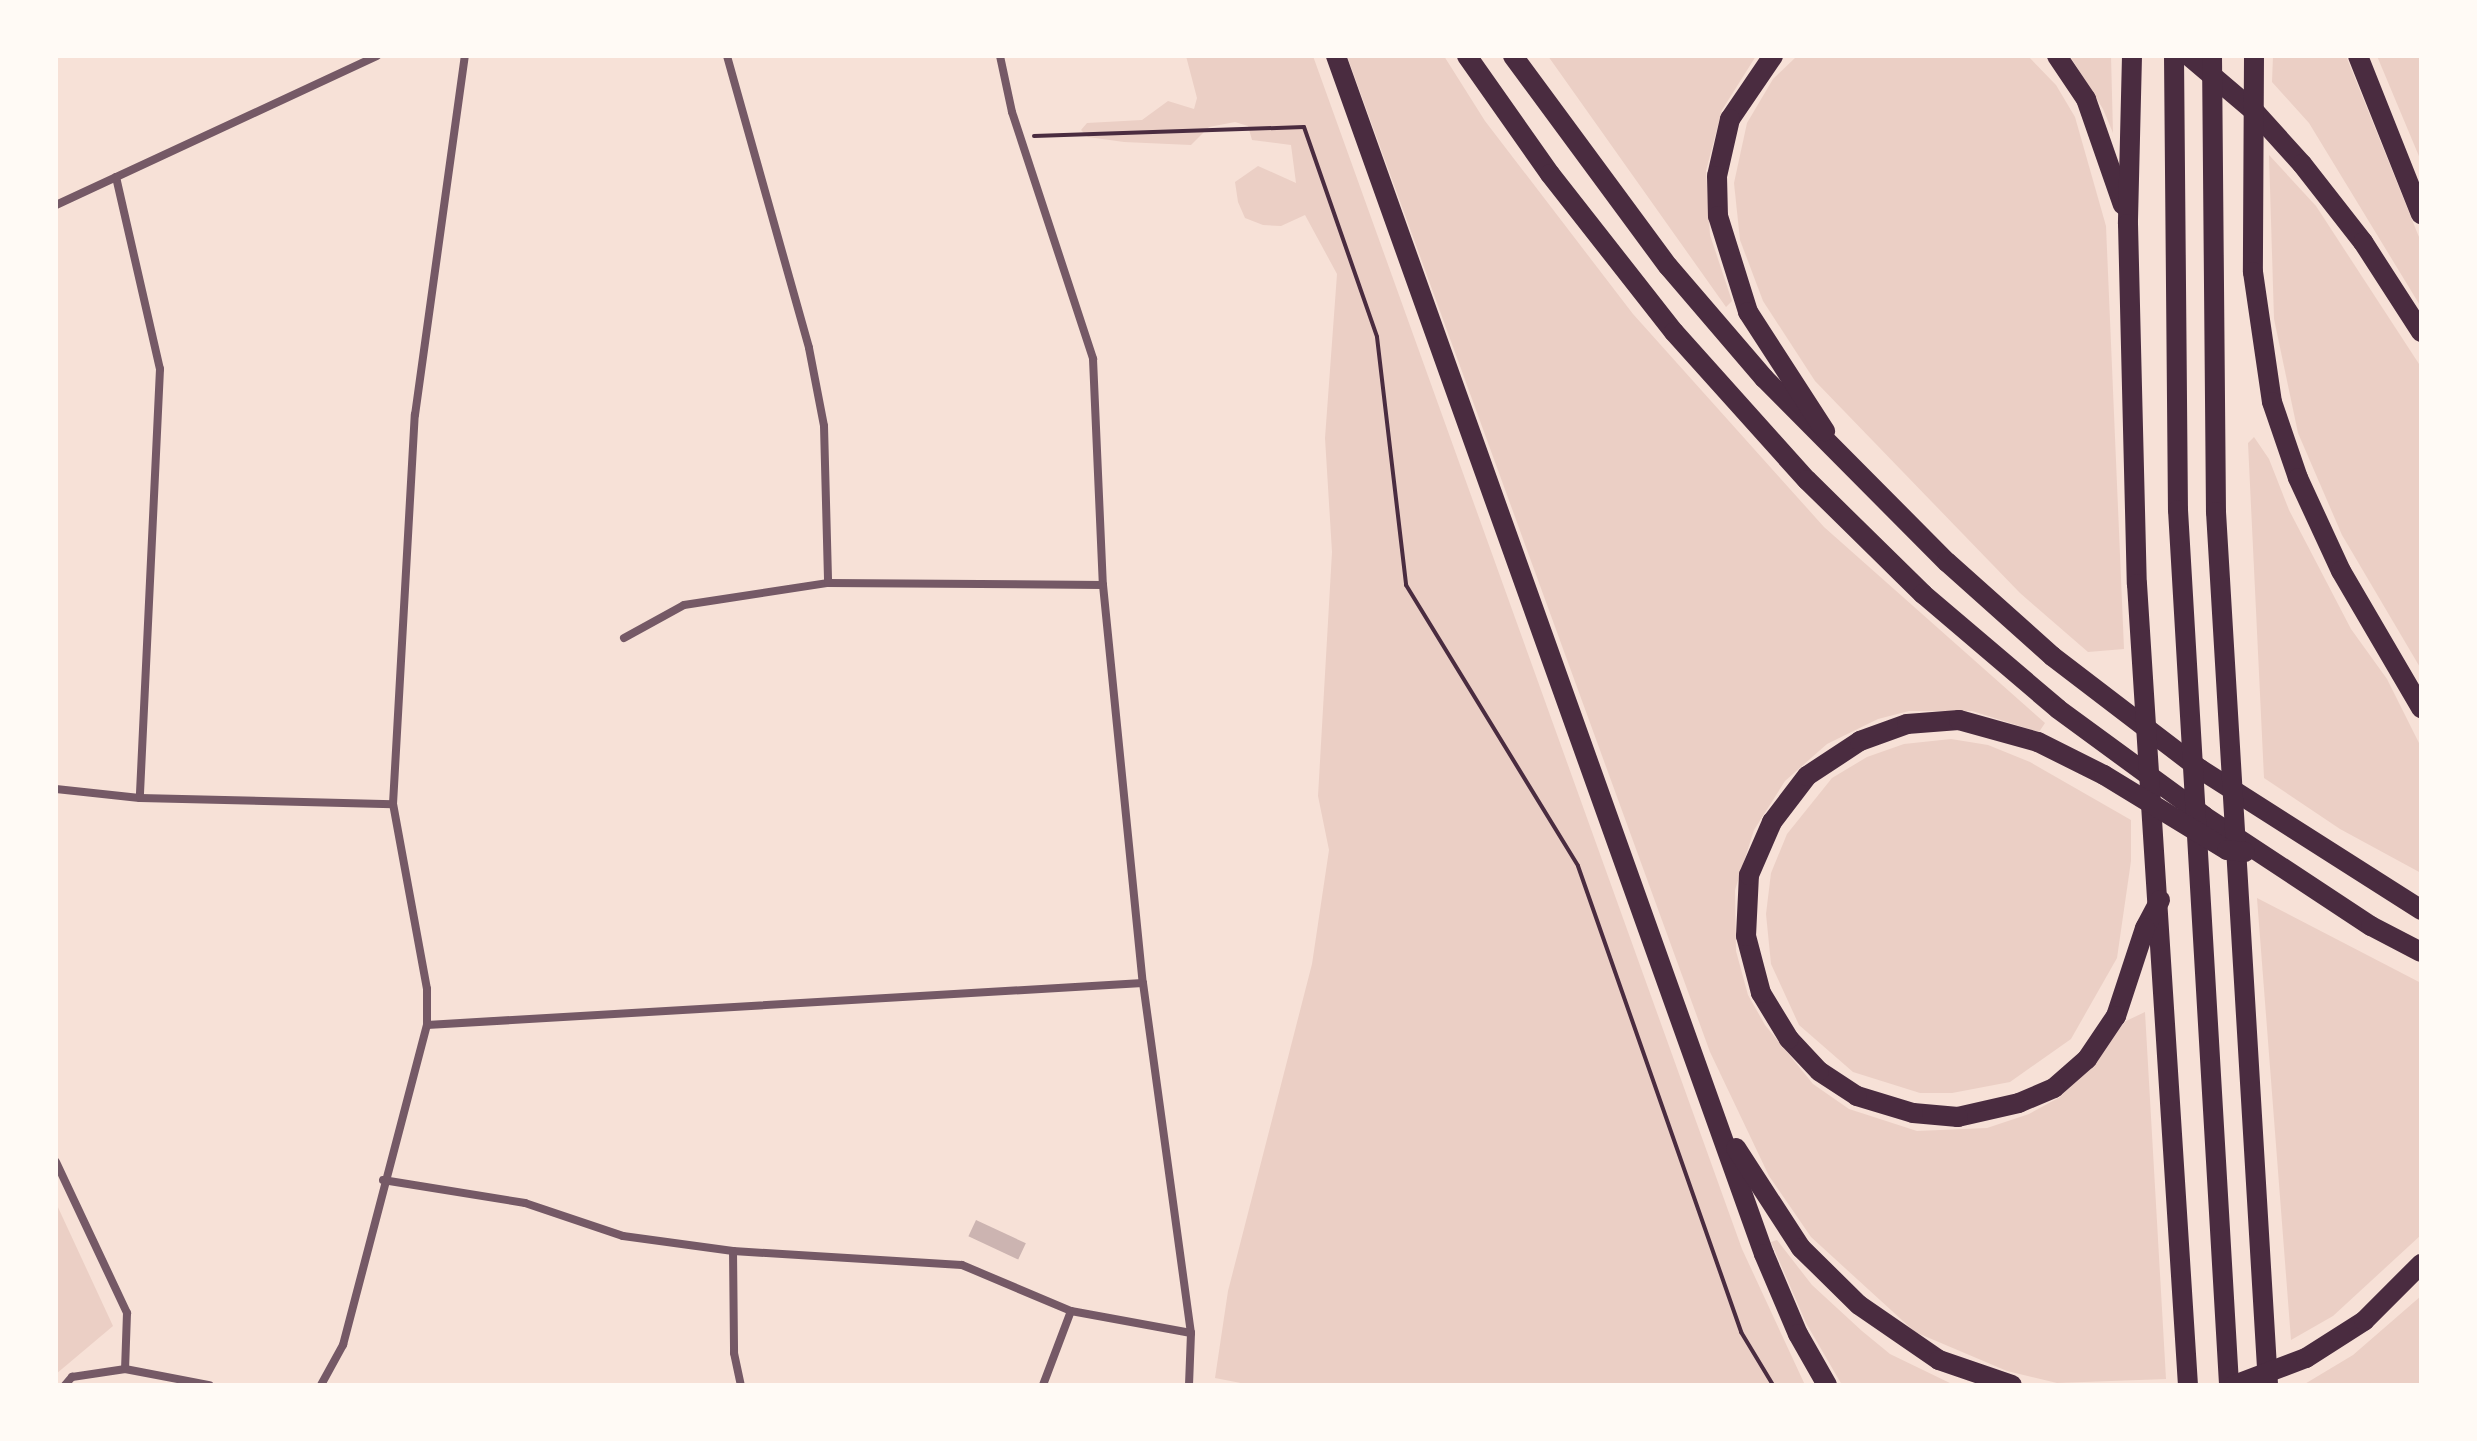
<!DOCTYPE html>
<html>
<head>
<meta charset="utf-8">
<style>
  body { margin:0 }
  #map { position:relative; width:2477px; height:1441px; overflow:hidden; background:#f7e1d7; font-family:Rubik,sans-serif }
  div>[style] { position:absolute }
  .green>* { inset:0; background:#ebcfc5 }
  .building>* { inset:0; background:#ccb4b1; transform-origin:0 0 }
  .path>* { height:4px; margin:-2px; padding:0 2px; transform-origin:2px; border-radius:2px; background:#4a2c40 }
  .minor>* { height:8px; margin:-4px; padding:0 4px; transform-origin:4px; border-radius:4px; background:#755966 }
  .motorway>* { height:20px; margin:-10px; padding:0 10px; transform-origin:10px; border-radius:10px; background:#4a2c40 }
  span { translate:-50% -50%; white-space:nowrap; text-align:center; line-height:1.15; -webkit-text-stroke:8px #fffaf5; paint-order:stroke }
  .frame { position:absolute; inset:0; border:58px solid #fffaf5; pointer-events:none }
</style>
</head>
<body>
<div id="map">
  <div class="green">
    <div style="clip-path:polygon(1186px 56px,1313px 56px,1742px 1249px,1805px 1385px,1251px 1385px,1215px 1378px,1228px 1291px,1312px 964px,1329px 850px,1318px 796px,1332px 552px,1325px 438px,1337px 274px,1305px 215px,1281px 226px,1263px 225px,1245px 218px,1238px 202px,1235px 182px,1258px 166px,1296px 183px,1291px 145px,1252px 140px,1248px 126px,1235px 122px,1209px 127px,1191px 145px,1124px 142px,1088px 137px,1081px 130px,1087px 123px,1142px 120px,1168px 101px,1194px 109px,1197px 98px)"></div>
    <div style="clip-path:polygon(1347px 56px,1444px 56px,1485px 121px,1633px 314px,1824px 527px,2045px 723px,2039px 732px,1972px 711px,1909px 711px,1878px 719px,1827px 744px,1785px 781px,1754px 830px,1735px 890px,1736px 951px,1748px 995px,1765px 1025px,1813px 1084px,1849px 1109px,1917px 1131px,1987px 1128px,2029px 1114px,2060px 1097px,2126px 1021px,2145px 1012px,2166px 1379px,2057px 1383px,2007px 1371px,1915px 1332px,1811px 1237px,1769px 1176px,1710px 1052px)"></div>
    <div style="clip-path:polygon(1548px 56px,1756px 56px,1722px 110px,1706px 171px,1710px 235px,1732px 301px,1726px 307px)"></div>
    <div style="clip-path:polygon(1797px 56px,2028px 56px,2056px 85px,2075px 117px,2106px 226px,2124px 649px,2088px 652px,2020px 593px,1815px 381px,1763px 301px,1740px 240px,1734px 183px,1747px 123px,1773px 79px)"></div>
    <div style="clip-path:polygon(2070px 56px,2111px 56px,2113px 133px,2103px 109px)"></div>
    <div style="clip-path:polygon(2273px 56px,2346px 56px,2421px 242px,2421px 307px,2309px 123px,2272px 82px)"></div>
    <div style="clip-path:polygon(2377px 56px,2421px 56px,2421px 161px)"></div>
    <div style="clip-path:polygon(2269px 155px,2316px 206px,2421px 367px,2421px 669px,2342px 535px,2298px 433px,2274px 319px)"></div>
    <div style="clip-path:polygon(2254px 437px,2269px 459px,2289px 510px,2351px 629px,2387px 679px,2421px 747px,2421px 873px,2340px 829px,2264px 778px,2248px 443px)"></div>
    <div style="clip-path:polygon(1951px 739px,1988px 745px,2030px 762px,2131px 820px,2131px 861px,2117px 958px,2071px 1039px,2010px 1082px,1952px 1093px,1920px 1093px,1853px 1072px,1799px 1025px,1771px 964px,1766px 914px,1771px 873px,1787px 834px,1832px 778px,1867px 757px,1904px 744px)"></div>
    <div style="clip-path:polygon(2257px 898px,2421px 983px,2421px 1235px,2333px 1316px,2291px 1340px)"></div>
    <div style="clip-path:polygon(56px 1203px,113px 1326px,56px 1374px)"></div>
    <div style="clip-path:polygon(1777px 1240px,1812px 1285px,1862px 1331px,1890px 1354px,1954px 1385px,1842px 1385px,1806px 1323px,1771px 1242px)"></div>
    <div style="clip-path:polygon(2421px 1296px,2421px 1385px,2303px 1385px,2353px 1355px)"></div>
  </div>
  <div class="building">
    <div style="left:976px;top:1220px;width:55px;height:18px;rotate:25deg"></div>
  </div>
  <div class="path">
    <div style="left:1034px;top:136px;width:270px;rotate:-1.9deg"></div>
    <div style="left:1304px;top:127px;width:222px;rotate:70.8deg"></div>
    <div style="left:1377px;top:337px;width:250px;rotate:83.3deg"></div>
    <div style="left:1406px;top:585px;width:329px;rotate:58.5deg"></div>
    <div style="left:1578px;top:866px;width:494px;rotate:70.7deg"></div>
    <div style="left:1741px;top:1332px;width:62px;rotate:58.9deg"></div>
  </div>
  <div class="minor">
    <div style="left:727px;top:56px;width:303px;rotate:74.3deg"></div>
    <div style="left:809px;top:348px;width:79px;rotate:79.1deg"></div>
    <div style="left:824px;top:426px;width:157px;rotate:88.5deg"></div>
    <div style="left:1000px;top:56px;width:57px;rotate:77.9deg"></div>
    <div style="left:1012px;top:112px;width:260px;rotate:71.8deg"></div>
    <div style="left:1093px;top:359px;width:226px;rotate:87.5deg"></div>
    <div style="left:1103px;top:585px;width:400px;rotate:84.3deg"></div>
    <div style="left:1143px;top:983px;width:353px;rotate:82.2deg"></div>
    <div style="left:1191px;top:1333px;width:52px;rotate:92.2deg"></div>
    <div style="left:116px;top:177px;width:197px;rotate:77.1deg"></div>
    <div style="left:160px;top:369px;width:429px;rotate:92.7deg"></div>
    <div style="left:56px;top:205px;width:354px;rotate:-24.9deg"></div>
    <div style="left:624px;top:638px;width:68px;rotate:-28.8deg"></div>
    <div style="left:684px;top:605px;width:146px;rotate:-8.7deg"></div>
    <div style="left:828px;top:583px;width:275px;rotate:0.4deg"></div>
    <div style="left:56px;top:789px;width:84px;rotate:6.1deg"></div>
    <div style="left:140px;top:798px;width:253px;rotate:1.4deg"></div>
    <div style="left:427px;top:1025px;width:717px;rotate:-3.36deg"></div>
    <div style="left:56px;top:1162px;width:167px;rotate:64.8deg"></div>
    <div style="left:127px;top:1313px;width:56px;rotate:92deg"></div>
    <div style="left:383px;top:1180px;width:144px;rotate:9.2deg"></div>
    <div style="left:525px;top:1203px;width:103px;rotate:18.6deg"></div>
    <div style="left:623px;top:1236px;width:111px;rotate:7.8deg"></div>
    <div style="left:733px;top:1251px;width:229px;rotate:3.5deg"></div>
    <div style="left:962px;top:1265px;width:118px;rotate:22.9deg"></div>
    <div style="left:1071px;top:1311px;width:122px;rotate:10.4deg"></div>
    <div style="left:733px;top:1251px;width:102px;rotate:89.4deg"></div>
    <div style="left:734px;top:1353px;width:33px;rotate:78deg"></div>
    <div style="left:65px;top:1385px;width:11px;rotate:-49deg"></div>
    <div style="left:72px;top:1377px;width:54px;rotate:-8.6deg"></div>
    <div style="left:125px;top:1369px;width:86px;rotate:10.8deg"></div>
    <div style="left:321px;top:1385px;width:46px;rotate:-61.2deg"></div>
    <div style="left:343px;top:1345px;width:331px;rotate:-75.3deg"></div>
    <div style="left:427px;top:1025px;width:36px;rotate:-90deg"></div>
    <div style="left:427px;top:989px;width:188px;rotate:-100.4deg"></div>
    <div style="left:393px;top:804px;width:390px;rotate:-86.8deg"></div>
    <div style="left:415px;top:415px;width:362px;rotate:-82.1deg"></div>
    <div style="left:1043px;top:1385px;width:79px;rotate:-69.3deg"></div>
  </div>
  <div class="motorway">
    <div style="left:1336px;top:56px;width:1272px;rotate:70.34deg"></div>
    <div style="left:1764px;top:1254px;width:87px;rotate:67deg"></div>
    <div style="left:1798px;top:1334px;width:59px;rotate:60.4deg"></div>
    <div style="left:1467px;top:56px;width:144px;rotate:54.9deg"></div>
    <div style="left:1550px;top:174px;width:201px;rotate:51.9deg"></div>
    <div style="left:1674px;top:332px;width:199px;rotate:48.1deg"></div>
    <div style="left:1807px;top:480px;width:163px;rotate:44.5deg"></div>
    <div style="left:1923px;top:594px;width:177px;rotate:40.4deg"></div>
    <div style="left:2058px;top:709px;width:181px;rotate:36.2deg"></div>
    <div style="left:2204px;top:816px;width:200px;rotate:33.4deg"></div>
    <div style="left:2371px;top:926px;width:56px;rotate:27.5deg"></div>
    <div style="left:1513px;top:56px;width:261px;rotate:53.6deg"></div>
    <div style="left:1668px;top:266px;width:148px;rotate:49.4deg"></div>
    <div style="left:1764px;top:378px;width:260px;rotate:45.2deg"></div>
    <div style="left:1947px;top:562px;width:141px;rotate:41.8deg"></div>
    <div style="left:2052px;top:656px;width:186px;rotate:37.4deg"></div>
    <div style="left:2200px;top:769px;width:262px;rotate:32.5deg"></div>
    <div style="left:1773px;top:56px;width:76px;rotate:124.3deg"></div>
    <div style="left:1730px;top:119px;width:58px;rotate:102.8deg"></div>
    <div style="left:1717px;top:176px;width:40px;rotate:88.6deg"></div>
    <div style="left:1718px;top:216px;width:101px;rotate:72.6deg"></div>
    <div style="left:1748px;top:312px;width:142px;rotate:57.1deg"></div>
    <div style="left:2057px;top:56px;width:52px;rotate:56deg"></div>
    <div style="left:2086px;top:99px;width:112px;rotate:70.8deg"></div>
    <div style="left:2132px;top:56px;width:168px;rotate:91.4deg"></div>
    <div style="left:2128px;top:224px;width:360px;rotate:88.6deg"></div>
    <div style="left:2137px;top:584px;width:803px;rotate:86.36deg"></div>
    <div style="left:2174px;top:56px;width:454px;rotate:89.5deg"></div>
    <div style="left:2178px;top:510px;width:876px;rotate:86.66deg"></div>
    <div style="left:2189px;top:56px;width:87px;rotate:40.3deg"></div>
    <div style="left:2255px;top:112px;width:70px;rotate:47.9deg"></div>
    <div style="left:2302px;top:164px;width:99px;rotate:52deg"></div>
    <div style="left:2363px;top:242px;width:107px;rotate:57.2deg"></div>
    <div style="left:2212px;top:56px;width:456px;rotate:89.5deg"></div>
    <div style="left:2216px;top:512px;width:875px;rotate:86.59deg"></div>
    <div style="left:2254px;top:56px;width:216px;rotate:90.3deg"></div>
    <div style="left:2253px;top:272px;width:131px;rotate:81.7deg"></div>
    <div style="left:2272px;top:402px;width:80px;rotate:71.1deg"></div>
    <div style="left:2298px;top:478px;width:102px;rotate:65.2deg"></div>
    <div style="left:2341px;top:571px;width:159px;rotate:59.7deg"></div>
    <div style="left:2358px;top:56px;width:170px;rotate:68.3deg"></div>
    <div style="left:2160px;top:900px;width:32px;rotate:118deg"></div>
    <div style="left:2145px;top:928px;width:93px;rotate:108.2deg"></div>
    <div style="left:2116px;top:1016px;width:52px;rotate:124deg"></div>
    <div style="left:2087px;top:1059px;width:44px;rotate:138.7deg"></div>
    <div style="left:2054px;top:1088px;width:38px;rotate:157deg"></div>
    <div style="left:2019px;top:1103px;width:63px;rotate:167.1deg"></div>
    <div style="left:1958px;top:1117px;width:45px;rotate:-174.9deg"></div>
    <div style="left:1913px;top:1113px;width:59px;rotate:-163.1deg"></div>
    <div style="left:1857px;top:1096px;width:45px;rotate:-146.7deg"></div>
    <div style="left:1819px;top:1071px;width:44px;rotate:-133.2deg"></div>
    <div style="left:1789px;top:1039px;width:54px;rotate:-121.3deg"></div>
    <div style="left:1761px;top:993px;width:59px;rotate:-104.7deg"></div>
    <div style="left:1746px;top:936px;width:61px;rotate:-87.2deg"></div>
    <div style="left:1749px;top:875px;width:58px;rotate:-66.5deg"></div>
    <div style="left:1772px;top:822px;width:58px;rotate:-52.7deg"></div>
    <div style="left:1807px;top:776px;width:64px;rotate:-33.4deg"></div>
    <div style="left:1860px;top:741px;width:50px;rotate:-19.9deg"></div>
    <div style="left:1907px;top:724px;width:52px;rotate:-4.4deg"></div>
    <div style="left:1959px;top:720px;width:82px;rotate:15.6deg"></div>
    <div style="left:2038px;top:742px;width:74px;rotate:26.6deg"></div>
    <div style="left:2104px;top:775px;width:144px;rotate:31.4deg"></div>
    <div style="left:2227px;top:850px;width:18px;rotate:6deg"></div>
    <div style="left:1736px;top:1148px;width:119px;rotate:57deg"></div>
    <div style="left:1801px;top:1248px;width:81px;rotate:44.5deg"></div>
    <div style="left:1859px;top:1305px;width:97px;rotate:34.5deg"></div>
    <div style="left:1939px;top:1360px;width:77px;rotate:18.9deg"></div>
    <div style="left:2234px;top:1385px;width:77px;rotate:-20.6deg"></div>
    <div style="left:2306px;top:1358px;width:69px;rotate:-32.5deg"></div>
    <div style="left:2364px;top:1321px;width:81px;rotate:-45deg"></div>
  </div>
  <div class="frame"></div>
</div>
</body>
</html>
